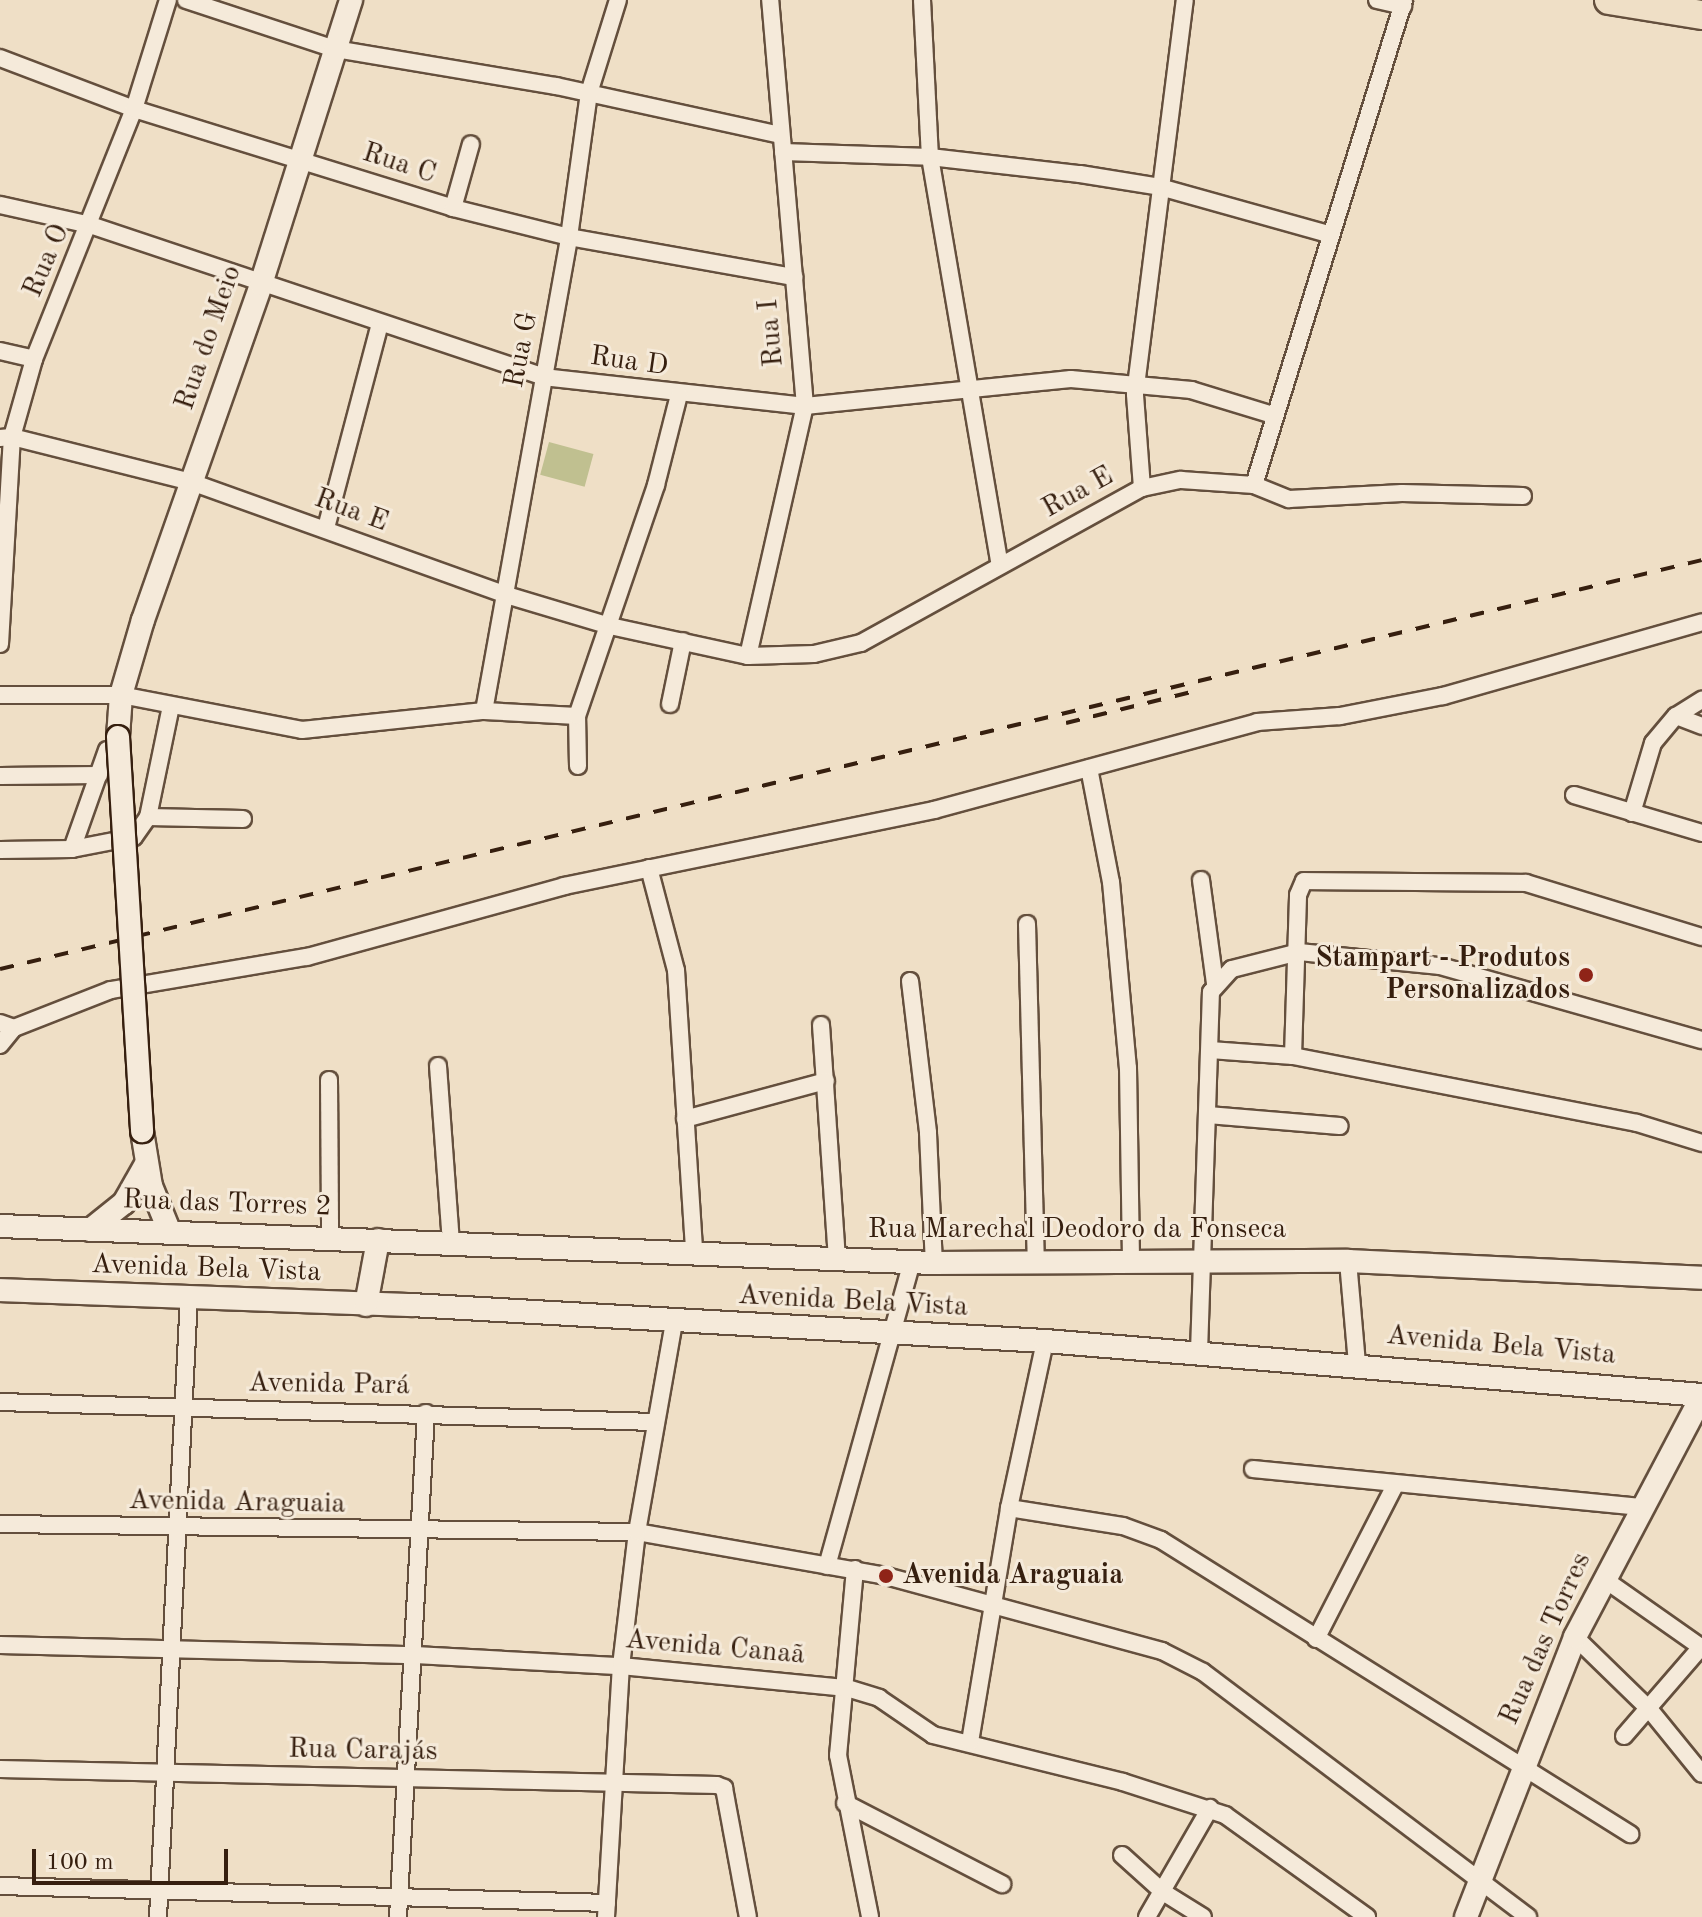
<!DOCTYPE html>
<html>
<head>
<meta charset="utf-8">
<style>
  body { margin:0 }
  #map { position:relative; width:1702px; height:1917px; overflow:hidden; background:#efdfc6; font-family:"Old Standard TT",serif }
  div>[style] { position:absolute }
  .green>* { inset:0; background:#c0c090; transform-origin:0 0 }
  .roads { filter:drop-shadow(2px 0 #644f3d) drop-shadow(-2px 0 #644f3d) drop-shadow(0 2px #644f3d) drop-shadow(0 -2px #644f3d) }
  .street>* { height:16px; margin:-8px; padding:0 8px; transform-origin:8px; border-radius:8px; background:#f5eada }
  .secondary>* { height:22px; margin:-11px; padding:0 11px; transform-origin:11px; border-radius:11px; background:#f5eada }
  .highway>* { height:28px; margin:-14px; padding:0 14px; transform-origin:14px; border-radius:14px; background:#efdfc6 }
  .rail>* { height:4px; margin-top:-2px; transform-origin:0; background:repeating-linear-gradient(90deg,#361f0f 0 14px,transparent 0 28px) }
  .bridges { filter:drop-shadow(2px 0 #361f0f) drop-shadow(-2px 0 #361f0f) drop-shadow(0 2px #361f0f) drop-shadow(0 -2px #361f0f) }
  .secondary-bridge>* { height:22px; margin:-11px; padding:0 11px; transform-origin:11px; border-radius:11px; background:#f5eada }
  .dots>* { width:22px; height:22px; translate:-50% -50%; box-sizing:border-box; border:4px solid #f5eada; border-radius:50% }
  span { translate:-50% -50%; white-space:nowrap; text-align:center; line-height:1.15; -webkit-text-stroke:6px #f5eada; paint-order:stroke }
  .street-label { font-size:28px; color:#361f0f }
  .poi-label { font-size:28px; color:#361f0f; font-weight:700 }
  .right { translate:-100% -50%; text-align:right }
  .left { translate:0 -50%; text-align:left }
  .scale { position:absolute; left:32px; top:1849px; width:196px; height:36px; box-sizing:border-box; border:4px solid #361f0f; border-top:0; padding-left:10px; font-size:24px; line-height:28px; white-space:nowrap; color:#361f0f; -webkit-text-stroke:6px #f5eada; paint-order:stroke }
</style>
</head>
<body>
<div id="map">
  <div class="green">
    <div style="left:549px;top:442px;width:46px;height:34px;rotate:15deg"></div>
  </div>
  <div class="roads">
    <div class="street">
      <div style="left:186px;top:0;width:157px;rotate:18.2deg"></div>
      <div style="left:335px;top:49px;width:224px;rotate:9.5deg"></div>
      <div style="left:556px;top:86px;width:230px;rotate:12.3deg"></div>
      <div style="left:922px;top:0;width:157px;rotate:87.1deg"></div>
      <div style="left:930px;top:157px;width:414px;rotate:80.3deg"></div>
      <div style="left:1377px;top:0;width:27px;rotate:13deg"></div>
      <div style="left:0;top:58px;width:143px;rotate:20.8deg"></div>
      <div style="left:134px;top:109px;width:334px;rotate:17.2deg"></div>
      <div style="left:453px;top:208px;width:120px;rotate:14deg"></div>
      <div style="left:569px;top:237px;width:229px;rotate:10.1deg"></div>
      <div style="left:783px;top:152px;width:147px;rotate:1.9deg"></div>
      <div style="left:930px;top:157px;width:151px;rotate:6.5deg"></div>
      <div style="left:1080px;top:174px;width:81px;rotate:9.2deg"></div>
      <div style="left:1160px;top:187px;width:174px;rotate:15.6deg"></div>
      <div style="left:0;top:205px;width:92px;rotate:12.5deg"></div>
      <div style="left:90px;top:225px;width:478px;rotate:18.5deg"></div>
      <div style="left:543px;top:377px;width:264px;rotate:6.3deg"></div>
      <div style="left:805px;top:406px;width:267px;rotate:-5.8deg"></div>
      <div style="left:1071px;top:379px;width:121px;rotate:5.2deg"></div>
      <div style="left:1191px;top:390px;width:86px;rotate:17deg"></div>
      <div style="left:453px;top:208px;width:66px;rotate:-74.3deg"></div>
      <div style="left:0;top:351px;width:35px;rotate:13deg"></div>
      <div style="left:0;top:438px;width:12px;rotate:-5deg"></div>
      <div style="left:12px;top:437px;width:185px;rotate:14.1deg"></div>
      <div style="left:191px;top:482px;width:331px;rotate:19.7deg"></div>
      <div style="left:503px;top:594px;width:112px;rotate:16.7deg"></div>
      <div style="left:610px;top:626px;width:141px;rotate:12.3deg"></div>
      <div style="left:748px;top:656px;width:66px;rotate:-1.7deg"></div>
      <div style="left:814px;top:654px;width:48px;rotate:-13.2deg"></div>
      <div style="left:861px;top:643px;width:321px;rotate:-28.9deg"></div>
      <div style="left:1142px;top:488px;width:40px;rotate:-12deg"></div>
      <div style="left:1181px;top:480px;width:73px;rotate:3.9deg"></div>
      <div style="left:1254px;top:485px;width:38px;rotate:22deg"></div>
      <div style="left:1289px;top:499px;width:113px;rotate:-3deg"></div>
      <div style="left:1402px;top:493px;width:121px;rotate:1.4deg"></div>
      <div style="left:1254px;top:485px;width:508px;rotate:-72.81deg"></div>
      <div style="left:1142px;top:488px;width:94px;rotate:-94.3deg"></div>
      <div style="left:1135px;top:394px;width:397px;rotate:-82.8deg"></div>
      <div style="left:326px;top:528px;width:211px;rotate:-75.2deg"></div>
      <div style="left:0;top:644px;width:207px;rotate:-86.7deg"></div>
      <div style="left:12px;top:437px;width:81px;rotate:-74.2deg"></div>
      <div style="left:34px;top:359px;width:269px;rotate:-68.2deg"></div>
      <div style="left:134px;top:109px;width:114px;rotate:-72.7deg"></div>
      <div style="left:748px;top:656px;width:256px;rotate:-77.2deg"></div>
      <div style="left:805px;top:406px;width:408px;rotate:-94.9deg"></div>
      <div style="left:0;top:695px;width:121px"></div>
      <div style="left:121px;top:695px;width:184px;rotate:10.9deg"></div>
      <div style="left:302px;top:730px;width:183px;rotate:-6deg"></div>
      <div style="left:484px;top:711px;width:93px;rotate:3.1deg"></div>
      <div style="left:670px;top:704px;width:64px;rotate:-78.3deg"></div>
      <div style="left:484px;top:711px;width:482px;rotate:-79.8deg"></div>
      <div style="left:569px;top:237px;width:145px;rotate:-82.1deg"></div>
      <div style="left:589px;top:93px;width:97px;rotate:-72.7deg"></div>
      <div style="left:1676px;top:716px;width:28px;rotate:21deg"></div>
      <div style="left:578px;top:766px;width:50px;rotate:-91.1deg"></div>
      <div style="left:577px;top:716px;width:244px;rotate:-71.1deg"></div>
      <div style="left:656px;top:485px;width:93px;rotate:-75.7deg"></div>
      <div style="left:1089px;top:768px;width:116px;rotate:79.1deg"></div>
      <div style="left:1111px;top:882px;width:187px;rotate:84.8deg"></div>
      <div style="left:1128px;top:1068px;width:195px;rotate:89.1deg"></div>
      <div style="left:0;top:776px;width:99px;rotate:-0.6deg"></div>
      <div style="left:1574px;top:795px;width:134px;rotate:16.5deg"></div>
      <div style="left:1632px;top:813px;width:73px;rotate:-73.3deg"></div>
      <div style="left:1653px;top:743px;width:35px;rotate:-50deg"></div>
      <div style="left:1676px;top:716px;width:31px;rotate:-32deg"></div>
      <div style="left:148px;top:817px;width:95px;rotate:1.2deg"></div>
      <div style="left:72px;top:849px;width:105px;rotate:-70.5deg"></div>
      <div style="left:0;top:850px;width:72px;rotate:-0.8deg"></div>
      <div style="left:72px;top:849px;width:63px;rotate:-11deg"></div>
      <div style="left:134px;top:837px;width:24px;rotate:-55deg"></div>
      <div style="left:148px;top:817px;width:113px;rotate:-78.3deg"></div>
      <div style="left:649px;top:868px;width:106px;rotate:75.2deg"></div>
      <div style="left:676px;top:970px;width:283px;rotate:86.3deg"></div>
      <div style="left:1201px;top:880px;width:104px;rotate:82.3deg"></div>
      <div style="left:1027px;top:924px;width:340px;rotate:88.5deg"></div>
      <div style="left:910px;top:981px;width:153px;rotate:83.2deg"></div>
      <div style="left:928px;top:1133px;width:130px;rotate:87.4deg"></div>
      <div style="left:0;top:1023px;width:15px;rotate:20deg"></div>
      <div style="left:14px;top:1028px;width:104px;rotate:-21.4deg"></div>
      <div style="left:111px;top:990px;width:199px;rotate:-9.6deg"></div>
      <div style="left:307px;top:957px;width:267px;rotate:-15.4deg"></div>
      <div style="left:564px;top:886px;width:378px;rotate:-11.6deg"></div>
      <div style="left:934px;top:810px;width:335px;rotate:-15.2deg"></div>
      <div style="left:1257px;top:722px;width:83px;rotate:-4.1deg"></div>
      <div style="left:1340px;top:716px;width:105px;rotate:-11deg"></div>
      <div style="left:1443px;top:696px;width:269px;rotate:-15.9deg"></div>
      <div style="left:821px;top:1025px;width:233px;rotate:86.1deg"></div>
      <div style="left:0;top:1045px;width:22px;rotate:-51deg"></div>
      <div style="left:1210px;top:1050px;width:83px;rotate:4.1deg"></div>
      <div style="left:1293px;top:1056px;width:350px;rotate:11deg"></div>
      <div style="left:1637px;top:1123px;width:68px;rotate:17.1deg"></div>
      <div style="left:1293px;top:1056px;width:161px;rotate:-88.2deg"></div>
      <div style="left:1298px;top:895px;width:15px;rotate:-67deg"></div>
      <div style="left:1304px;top:881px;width:222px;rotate:0.5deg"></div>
      <div style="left:1526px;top:883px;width:184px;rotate:17.1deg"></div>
      <div style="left:438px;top:1066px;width:177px;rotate:85.8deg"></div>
      <div style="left:329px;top:1080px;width:157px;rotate:89.6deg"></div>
      <div style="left:1208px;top:1115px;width:132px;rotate:4.8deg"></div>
      <div style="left:685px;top:1119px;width:146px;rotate:-15.1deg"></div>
      <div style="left:1348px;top:1261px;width:103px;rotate:85deg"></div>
      <div style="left:1199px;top:1352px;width:360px;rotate:-88.1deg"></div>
      <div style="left:1211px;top:992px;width:31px;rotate:-48deg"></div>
      <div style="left:1232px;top:969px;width:69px;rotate:-14.2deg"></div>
      <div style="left:1299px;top:952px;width:142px;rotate:5.7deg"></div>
      <div style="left:1440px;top:966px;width:272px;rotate:15.8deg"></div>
      <div style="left:0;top:1402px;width:656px;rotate:1.75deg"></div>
      <div style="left:1253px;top:1469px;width:392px;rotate:5.6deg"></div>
      <div style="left:1009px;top:1508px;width:115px;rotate:9deg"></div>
      <div style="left:1123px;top:1526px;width:40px;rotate:20.2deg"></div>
      <div style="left:1161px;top:1540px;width:554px;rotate:32.08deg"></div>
      <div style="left:0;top:1524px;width:637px;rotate:0.72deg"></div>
      <div style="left:637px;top:1532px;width:253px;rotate:10deg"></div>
      <div style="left:886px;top:1576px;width:286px;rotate:15.2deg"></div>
      <div style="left:1162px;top:1651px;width:46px;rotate:27.1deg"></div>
      <div style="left:1203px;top:1672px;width:407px;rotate:37deg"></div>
      <div style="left:827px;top:1566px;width:316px;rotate:-74.4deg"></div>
      <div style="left:855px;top:1569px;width:187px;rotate:95.2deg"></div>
      <div style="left:838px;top:1755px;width:165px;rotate:78.8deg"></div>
      <div style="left:1604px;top:1579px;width:120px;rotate:35.1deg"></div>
      <div style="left:1575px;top:1637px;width:105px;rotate:44.2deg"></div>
      <div style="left:1650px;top:1710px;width:82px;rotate:50.9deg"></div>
      <div style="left:1316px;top:1639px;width:173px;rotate:-62.8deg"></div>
      <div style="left:0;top:1645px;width:415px;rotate:1.4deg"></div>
      <div style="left:415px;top:1655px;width:206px;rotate:3.1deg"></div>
      <div style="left:621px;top:1666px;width:227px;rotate:5.6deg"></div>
      <div style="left:847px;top:1688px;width:34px;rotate:17deg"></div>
      <div style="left:879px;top:1698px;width:65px;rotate:34.4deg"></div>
      <div style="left:933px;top:1735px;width:196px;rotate:13.9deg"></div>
      <div style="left:1123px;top:1782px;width:107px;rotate:17.9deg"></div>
      <div style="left:1225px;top:1815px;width:175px;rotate:35.7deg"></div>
      <div style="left:1624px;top:1736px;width:119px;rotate:-49.1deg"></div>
      <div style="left:970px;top:1742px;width:237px;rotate:-80.5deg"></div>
      <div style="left:1009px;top:1508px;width:171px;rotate:-77.8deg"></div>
      <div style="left:0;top:1769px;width:717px;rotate:1.28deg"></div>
      <div style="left:717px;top:1785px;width:8px;rotate:23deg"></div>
      <div style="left:724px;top:1788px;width:131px;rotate:79.5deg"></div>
      <div style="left:845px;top:1803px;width:177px;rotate:27.3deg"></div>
      <div style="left:1122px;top:1855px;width:55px;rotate:42.1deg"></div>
      <div style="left:1163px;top:1892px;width:47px;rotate:32deg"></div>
      <div style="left:0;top:1886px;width:607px;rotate:1.6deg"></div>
      <div style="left:158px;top:1917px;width:621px;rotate:-87.14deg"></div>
      <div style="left:398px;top:1917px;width:505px;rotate:-86.82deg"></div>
      <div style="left:606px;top:1917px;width:251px;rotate:-86.6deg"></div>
      <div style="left:621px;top:1666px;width:135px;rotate:-83.2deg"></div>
      <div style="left:637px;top:1532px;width:213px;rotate:-80deg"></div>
      <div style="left:1147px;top:1917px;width:126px;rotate:-60deg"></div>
    </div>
    <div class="secondary">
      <div style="left:118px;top:737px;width:42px;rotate:-85.9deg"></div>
      <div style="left:121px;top:695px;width:78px;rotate:-73.7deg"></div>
      <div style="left:143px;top:620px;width:356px;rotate:-70.6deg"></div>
      <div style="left:261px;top:284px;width:298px;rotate:-72.4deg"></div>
      <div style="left:142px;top:1131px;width:56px;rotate:80.7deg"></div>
      <div style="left:151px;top:1186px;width:48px;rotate:67.8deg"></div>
      <div style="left:0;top:1226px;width:935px;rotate:2.27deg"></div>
      <div style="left:934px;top:1263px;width:414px;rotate:-0.3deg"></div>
      <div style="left:1348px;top:1261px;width:354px;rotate:2.7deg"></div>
      <div style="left:90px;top:1230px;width:43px;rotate:-38.5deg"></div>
      <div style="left:124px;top:1203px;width:45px;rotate:-60.6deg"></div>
      <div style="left:0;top:1290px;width:411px;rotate:2.1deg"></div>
      <div style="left:411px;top:1305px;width:635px;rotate:3.25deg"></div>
      <div style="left:1045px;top:1341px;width:659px;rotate:4.7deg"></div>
      <div style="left:366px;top:1305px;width:66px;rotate:-79.5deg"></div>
      <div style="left:1466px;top:1917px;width:300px;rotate:-68.7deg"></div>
      <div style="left:1575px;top:1637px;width:272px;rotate:-62.2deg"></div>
    </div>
    <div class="highway">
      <div style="left:1609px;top:0;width:94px;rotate:9.2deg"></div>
    </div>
  </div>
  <div class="rail">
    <div style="left:1066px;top:723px;width:129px;rotate:-13.9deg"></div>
    <div style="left:0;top:969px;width:1750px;rotate:-13.51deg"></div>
  </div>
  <div class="bridges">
    <div class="secondary-bridge">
      <div style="left:118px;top:737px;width:395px;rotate:86.5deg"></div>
    </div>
  </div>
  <div class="dots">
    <div style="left:1586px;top:975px;background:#8f2418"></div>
    <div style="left:886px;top:1576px;background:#8f2418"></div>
  </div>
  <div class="street-label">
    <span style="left:399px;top:164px;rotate:18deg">Rua C</span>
    <span style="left:47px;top:261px;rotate:-67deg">Rua O</span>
    <span style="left:772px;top:333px;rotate:-95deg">Rua I</span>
    <span style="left:209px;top:338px;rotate:-71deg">Rua do Meio</span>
    <span style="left:522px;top:350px;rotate:-79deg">Rua G</span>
    <span style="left:629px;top:362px;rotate:8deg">Rua D</span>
    <span style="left:1078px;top:493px;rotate:-29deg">Rua E</span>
    <span style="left:351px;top:511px;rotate:20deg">Rua E</span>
    <span style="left:227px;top:1204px;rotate:2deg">Rua das Torres 2</span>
    <span style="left:1077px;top:1230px">Rua Marechal Deodoro da Fonseca</span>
    <span style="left:206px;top:1269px;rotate:2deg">Avenida Bela Vista</span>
    <span style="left:853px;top:1302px;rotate:3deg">Avenida Bela Vista</span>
    <span style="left:1501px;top:1346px;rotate:5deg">Avenida Bela Vista</span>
    <span style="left:329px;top:1385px;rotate:1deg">Avenida Pará</span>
    <span style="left:237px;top:1503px;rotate:1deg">Avenida Araguaia</span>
    <span style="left:1546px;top:1639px;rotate:-66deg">Rua das Torres</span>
    <span style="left:715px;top:1648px;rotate:5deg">Avenida Canaã</span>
    <span style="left:363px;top:1751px;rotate:1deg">Rua Carajás</span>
  </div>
  <div class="poi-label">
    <span class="right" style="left:1570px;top:975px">Stampart - Produtos<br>Personalizados</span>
    <span class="left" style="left:902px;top:1576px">Avenida Araguaia</span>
  </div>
  <div class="scale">100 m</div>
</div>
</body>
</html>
